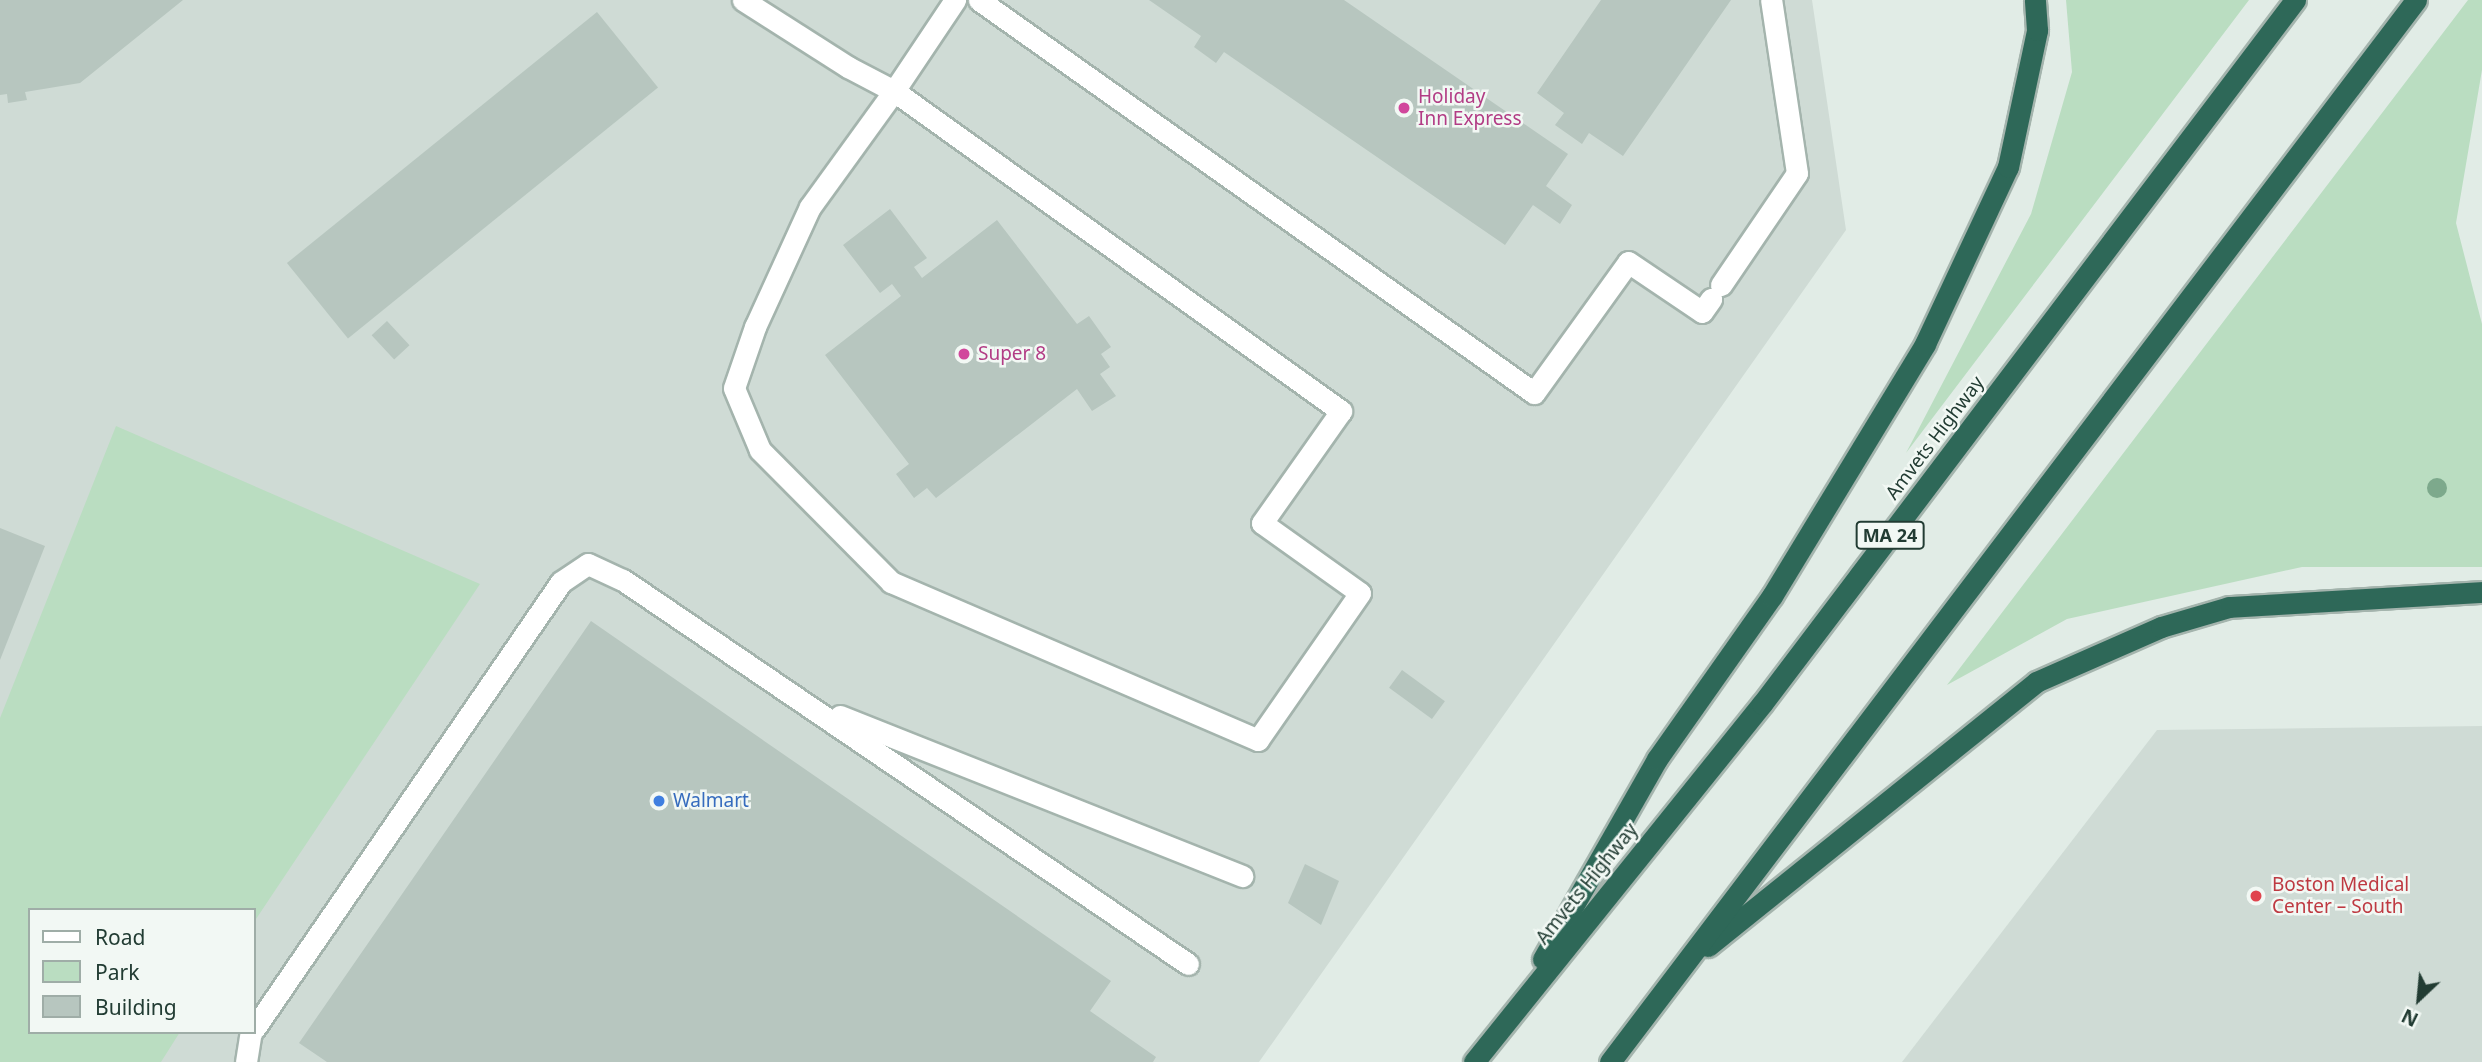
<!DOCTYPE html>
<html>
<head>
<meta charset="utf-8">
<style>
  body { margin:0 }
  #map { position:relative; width:2482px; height:1062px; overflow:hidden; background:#e1ece6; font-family:"Noto Sans",sans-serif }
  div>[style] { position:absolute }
  .built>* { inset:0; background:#cfdbd5 }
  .green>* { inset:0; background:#baddc1 }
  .building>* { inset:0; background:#b7c6bf; transform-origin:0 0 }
  .roads { filter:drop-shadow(2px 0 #a4b4ad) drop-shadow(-2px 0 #a4b4ad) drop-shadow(0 2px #a4b4ad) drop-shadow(0 -2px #a4b4ad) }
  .lane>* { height:21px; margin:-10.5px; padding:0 10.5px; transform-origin:10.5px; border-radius:10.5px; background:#fff }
  .street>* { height:21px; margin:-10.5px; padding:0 10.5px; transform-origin:10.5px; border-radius:10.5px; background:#fff }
  .highway>* { height:21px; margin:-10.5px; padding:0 10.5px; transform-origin:10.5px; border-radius:10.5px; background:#2e6858 }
  .trees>* { width:20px; height:20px; margin:-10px; border-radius:50%; background:#7da98c }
  .dots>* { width:19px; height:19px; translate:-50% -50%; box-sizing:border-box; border:4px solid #f2f8f4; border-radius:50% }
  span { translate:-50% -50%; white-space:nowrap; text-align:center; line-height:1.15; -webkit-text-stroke:5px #f2f8f4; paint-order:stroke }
  .shield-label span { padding:2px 5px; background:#f2f8f4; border:2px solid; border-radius:5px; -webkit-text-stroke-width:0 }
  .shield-label { font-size:18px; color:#223c33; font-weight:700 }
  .hotel-label { font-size:19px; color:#b23c85 }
  .left { translate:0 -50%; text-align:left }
  .street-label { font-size:19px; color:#223c33 }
  .shop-label { font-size:19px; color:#366cbe }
  .health-label { font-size:19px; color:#be3a42 }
  .legend { position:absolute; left:28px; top:908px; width:228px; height:126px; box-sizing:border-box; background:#f2f8f4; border:2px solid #9fada7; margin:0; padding:9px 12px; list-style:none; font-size:21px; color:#223c33 }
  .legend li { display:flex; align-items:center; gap:14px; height:35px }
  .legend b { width:35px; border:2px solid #9fada7 }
  .north { position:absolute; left:2384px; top:964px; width:70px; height:70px; -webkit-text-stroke:5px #f2f8f4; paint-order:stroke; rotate:206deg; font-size:19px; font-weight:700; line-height:28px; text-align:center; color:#223c33 }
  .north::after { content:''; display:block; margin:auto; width:24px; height:32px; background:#223c33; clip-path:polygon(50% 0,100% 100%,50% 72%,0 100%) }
</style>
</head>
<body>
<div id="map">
  <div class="built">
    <div style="clip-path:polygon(evenodd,0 0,1812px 0,1846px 230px,1259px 1062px,0 1062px,0 0,30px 910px,254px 910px,254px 1032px,30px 1032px,30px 910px)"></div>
    <div style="clip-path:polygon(2482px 726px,2482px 1062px,1902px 1062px,2157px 730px)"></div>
  </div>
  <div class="green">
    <div style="clip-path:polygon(2066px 0,2249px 0,1906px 453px,2031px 214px,2072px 72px)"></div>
    <div style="clip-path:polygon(2468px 0,2482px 0,2482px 70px,2456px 223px,2482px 324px,2482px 567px,2302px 567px,2067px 619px,1947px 685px)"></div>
    <div style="clip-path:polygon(116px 426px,480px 584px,254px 922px,254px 910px,30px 910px,30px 1032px,180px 1032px,161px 1062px,0 1062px,0 718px)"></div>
  </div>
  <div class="building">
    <div style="clip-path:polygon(0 0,183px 0,80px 83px,25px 92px,27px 100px,8px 103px,7px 94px,0 95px)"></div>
    <div style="clip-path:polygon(1149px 0,1344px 0,1568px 154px,1546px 186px,1572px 205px,1560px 224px,1533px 205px,1505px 245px,1224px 52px,1216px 63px,1194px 47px,1201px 36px)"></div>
    <div style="clip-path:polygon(1601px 0,1731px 0,1623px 156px,1589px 133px,1582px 144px,1555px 125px,1564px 113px,1537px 93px)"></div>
    <div style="left:597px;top:12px;width:97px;height:399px;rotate:51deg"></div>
    <div style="clip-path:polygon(890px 209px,927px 258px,914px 267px,922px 278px,997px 220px,1077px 324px,1089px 316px,1111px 347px,1101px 354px,1110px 367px,1100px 374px,1116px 396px,1092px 411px,1077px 389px,936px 498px,927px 488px,914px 498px,896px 474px,909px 464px,825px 355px,901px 296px,892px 284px,880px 293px,843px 245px)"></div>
    <div style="left:387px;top:321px;width:33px;height:21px;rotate:47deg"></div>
    <div style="clip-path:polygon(0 528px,45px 546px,0 660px)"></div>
    <div style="clip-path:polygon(591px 621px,1111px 981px,1090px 1011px,1156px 1057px,1153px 1062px,327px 1062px,299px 1043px)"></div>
    <div style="left:1402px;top:670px;width:53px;height:22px;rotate:36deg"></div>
    <div style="clip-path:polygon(1305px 864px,1339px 881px,1321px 925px,1288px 903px)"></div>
  </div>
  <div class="roads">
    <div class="lane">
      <div style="left:979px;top:0;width:680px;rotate:35.3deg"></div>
      <div style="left:1534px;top:393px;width:161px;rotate:-54.3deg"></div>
      <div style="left:1628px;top:262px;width:89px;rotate:34deg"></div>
      <div style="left:1702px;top:312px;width:16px;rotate:-55deg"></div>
      <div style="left:848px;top:67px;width:52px;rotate:27.6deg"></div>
      <div style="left:894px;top:91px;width:110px;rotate:-56.2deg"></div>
      <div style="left:894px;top:91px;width:550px;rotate:35.6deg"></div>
      <div style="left:1341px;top:411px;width:137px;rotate:125.2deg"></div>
      <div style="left:1262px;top:523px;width:120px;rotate:35.5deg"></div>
      <div style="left:1360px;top:593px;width:179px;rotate:124.8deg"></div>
      <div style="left:1258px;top:740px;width:400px;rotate:-156.7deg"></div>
      <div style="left:891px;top:582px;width:186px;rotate:-134.8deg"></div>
      <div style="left:760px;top:450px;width:67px;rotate:-112.8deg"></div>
      <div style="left:734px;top:388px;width:65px;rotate:-71deg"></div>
      <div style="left:755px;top:327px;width:132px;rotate:-65.4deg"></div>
      <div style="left:810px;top:207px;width:143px;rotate:-54.1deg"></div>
      <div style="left:1721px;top:285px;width:135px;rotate:-55.8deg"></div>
      <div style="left:1797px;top:173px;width:175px;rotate:-98.5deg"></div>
      <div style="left:840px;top:716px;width:433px;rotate:21.7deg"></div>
      <div style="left:254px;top:1029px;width:542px;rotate:-55.52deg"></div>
      <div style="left:561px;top:582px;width:32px;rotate:-34deg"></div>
      <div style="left:588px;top:564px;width:38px;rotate:25deg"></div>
      <div style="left:623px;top:580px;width:683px;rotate:34.2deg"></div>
      <div style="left:246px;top:1062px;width:30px;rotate:-81deg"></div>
    </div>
    <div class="street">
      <div style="left:743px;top:0;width:125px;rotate:32.5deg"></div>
    </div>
    <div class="highway">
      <div style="left:1708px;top:946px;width:421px;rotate:-38.8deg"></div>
      <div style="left:2036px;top:682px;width:137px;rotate:-23.7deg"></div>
      <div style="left:2161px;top:627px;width:71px;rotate:-16.4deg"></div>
      <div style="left:2229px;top:607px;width:253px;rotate:-3.4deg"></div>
      <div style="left:1543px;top:959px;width:230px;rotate:-60.3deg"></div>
      <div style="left:1657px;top:759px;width:199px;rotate:-54.8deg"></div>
      <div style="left:1772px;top:596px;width:295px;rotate:-58.7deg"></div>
      <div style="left:1925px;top:344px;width:195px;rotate:-64.9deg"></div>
      <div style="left:2008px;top:167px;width:140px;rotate:-78deg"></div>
      <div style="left:2037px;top:30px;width:30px;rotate:-94deg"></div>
      <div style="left:1474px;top:1062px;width:459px;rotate:-51.2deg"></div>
      <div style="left:1762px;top:704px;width:883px;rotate:-52.87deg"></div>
      <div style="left:1610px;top:1062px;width:1333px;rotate:-52.8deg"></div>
    </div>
  </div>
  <div class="trees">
    <div style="left:2437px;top:488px"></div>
  </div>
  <div class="dots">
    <div style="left:1404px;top:108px;background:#d1479c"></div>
    <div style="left:964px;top:354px;background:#d1479c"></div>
    <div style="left:659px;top:801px;background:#3f7fe0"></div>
    <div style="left:2256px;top:896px;background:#e0444e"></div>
  </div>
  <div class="shield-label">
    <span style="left:1890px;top:535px">MA 24</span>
  </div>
  <div class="hotel-label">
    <span class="left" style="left:1418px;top:108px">Holiday<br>Inn Express</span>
    <span class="left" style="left:978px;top:354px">Super 8</span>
  </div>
  <div class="street-label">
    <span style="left:1935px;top:438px;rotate:-53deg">Amvets Highway</span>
    <span style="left:1587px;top:884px;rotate:-51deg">Amvets Highway</span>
  </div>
  <div class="shop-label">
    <span class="left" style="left:673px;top:801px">Walmart</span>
  </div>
  <div class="health-label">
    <span class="left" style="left:2272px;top:896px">Boston Medical<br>Center – South</span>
  </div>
  <ul class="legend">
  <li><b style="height:9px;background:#fff"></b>Road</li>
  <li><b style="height:19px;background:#baddc1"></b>Park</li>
  <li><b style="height:19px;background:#b7c6bf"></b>Building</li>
  </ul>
  <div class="north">N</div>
</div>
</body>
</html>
